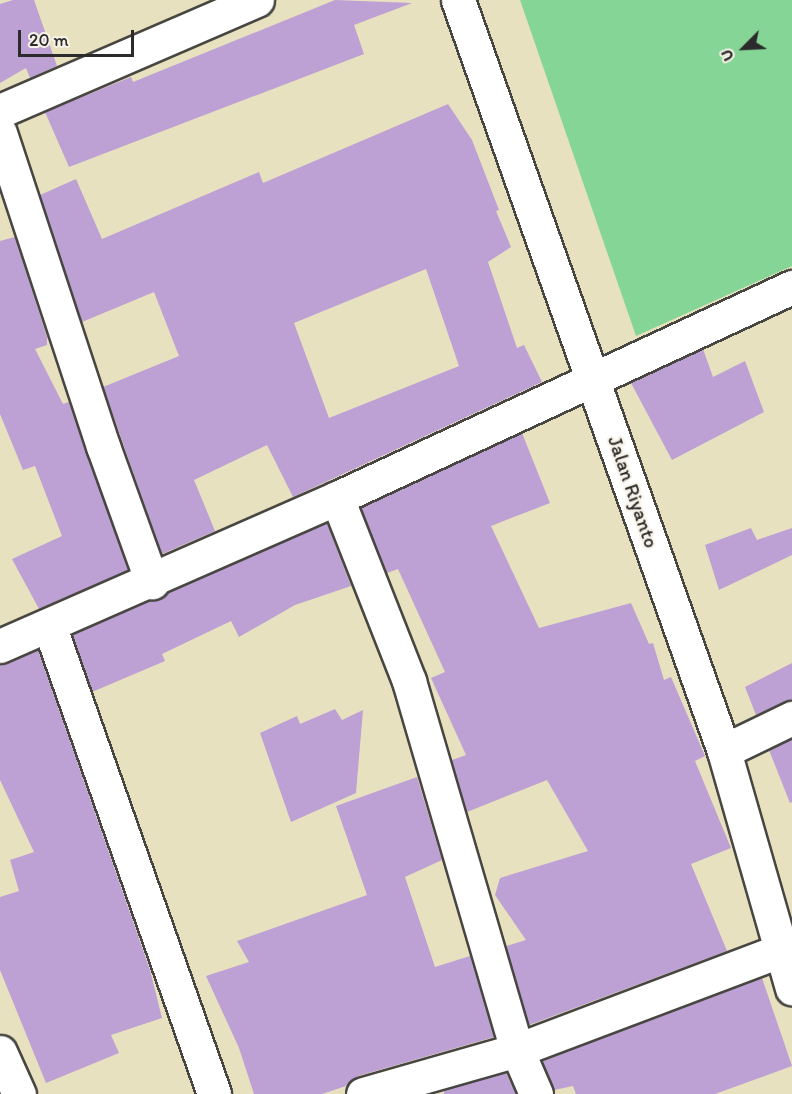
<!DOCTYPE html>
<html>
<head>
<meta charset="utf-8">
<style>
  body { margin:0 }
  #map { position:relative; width:792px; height:1094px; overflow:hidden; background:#e8e1bf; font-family:Itim,sans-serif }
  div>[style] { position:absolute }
  .green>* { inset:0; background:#85d696 }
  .building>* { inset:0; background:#bda0d4 }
  .roads { filter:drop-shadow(2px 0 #474641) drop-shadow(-2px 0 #474641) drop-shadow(0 2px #474641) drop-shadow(0 -2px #474641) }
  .minor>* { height:33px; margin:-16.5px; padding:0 16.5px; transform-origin:16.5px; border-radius:16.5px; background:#fff }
  .tertiary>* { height:33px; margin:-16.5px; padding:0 16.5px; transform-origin:16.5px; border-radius:16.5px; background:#fff }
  span { translate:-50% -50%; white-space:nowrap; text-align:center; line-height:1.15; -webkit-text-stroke:4.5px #f7f3e8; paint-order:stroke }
  .street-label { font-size:20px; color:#2b2b2b }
  .north { position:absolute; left:714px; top:18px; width:60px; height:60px; -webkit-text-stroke:4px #f7f3e8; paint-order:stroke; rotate:246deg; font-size:16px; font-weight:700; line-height:24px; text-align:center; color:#2b2b2b }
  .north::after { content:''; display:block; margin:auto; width:21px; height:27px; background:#2b2b2b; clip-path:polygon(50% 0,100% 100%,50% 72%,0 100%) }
  .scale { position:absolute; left:18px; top:30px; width:116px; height:27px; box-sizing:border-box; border:3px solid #2b2b2b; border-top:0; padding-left:8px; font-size:18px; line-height:21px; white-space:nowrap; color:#2b2b2b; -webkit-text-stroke:4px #f7f3e8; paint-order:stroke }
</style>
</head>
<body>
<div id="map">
  <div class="green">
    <div style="clip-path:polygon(520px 0,792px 0,792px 266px,636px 336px)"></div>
  </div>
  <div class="building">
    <div style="clip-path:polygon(13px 0,34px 0,57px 66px,30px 78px,26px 68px,0 83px,0 4px)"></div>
    <div style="clip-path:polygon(335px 0,412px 3px,354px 25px,364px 54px,69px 167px,45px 112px,131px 77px,133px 82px)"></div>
    <div style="clip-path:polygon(evenodd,448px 104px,472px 140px,499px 210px,496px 211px,511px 247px,488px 262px,517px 348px,524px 345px,542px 382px,293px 497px,267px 445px,194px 480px,215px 531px,162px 554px,103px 387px,179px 356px,154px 292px,82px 322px,40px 195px,76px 179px,102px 239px,259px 172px,263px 183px,448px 104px,426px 269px,459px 366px,329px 418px,294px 323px,426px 269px)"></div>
    <div style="clip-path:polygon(15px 237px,47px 337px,47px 345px,35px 349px,63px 404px,69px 402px,128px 570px,39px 609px,12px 559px,62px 536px,35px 466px,23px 470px,0 414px,0 241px)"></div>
    <div style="clip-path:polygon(703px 349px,713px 377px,745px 361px,764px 412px,672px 460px,631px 383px)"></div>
    <div style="clip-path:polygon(522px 433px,550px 503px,491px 526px,539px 628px,631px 603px,649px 644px,653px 643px,664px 680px,671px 677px,705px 756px,695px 761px,731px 848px,691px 864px,727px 951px,529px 1025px,506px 946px,526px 940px,495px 895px,500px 878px,588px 851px,547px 780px,467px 812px,452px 760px,466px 755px,431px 678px,445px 672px,398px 569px,387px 573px,361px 508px)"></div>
    <div style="clip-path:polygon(327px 523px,351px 586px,295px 605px,239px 637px,231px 621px,162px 654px,165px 661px,92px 692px,72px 635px)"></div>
    <div style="clip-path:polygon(751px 528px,757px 540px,792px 528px,792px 555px,719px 590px,705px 545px)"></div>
    <div style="clip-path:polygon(38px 650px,150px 970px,162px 1018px,111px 1035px,119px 1053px,46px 1083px,0 970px,0 897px,19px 891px,10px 860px,34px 852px,0 780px,0 664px)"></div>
    <div style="clip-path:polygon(792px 663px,792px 699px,756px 715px,745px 687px)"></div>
    <div style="clip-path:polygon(335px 709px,342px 720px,363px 710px,356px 793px,291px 822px,260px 733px,297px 716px,300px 724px)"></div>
    <div style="clip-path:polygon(792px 739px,792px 802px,790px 803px,769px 750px)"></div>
    <div style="clip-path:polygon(417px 777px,442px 860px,405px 877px,435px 967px,470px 956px,494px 1037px,358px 1076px,346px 1086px,322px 1094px,254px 1094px,239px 1048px,206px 976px,249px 962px,237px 941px,367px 895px,336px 806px)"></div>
    <div style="clip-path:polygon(762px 978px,792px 1066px,715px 1094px,576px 1094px,573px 1086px,554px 1090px,542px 1061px)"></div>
    <div style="clip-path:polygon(506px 1073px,516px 1094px,444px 1094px,444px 1090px)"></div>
  </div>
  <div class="roads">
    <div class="minor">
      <div style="left:0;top:111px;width:280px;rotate:-23.4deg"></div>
      <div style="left:0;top:133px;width:330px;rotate:71.8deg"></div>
      <div style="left:103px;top:446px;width:145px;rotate:70.2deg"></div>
      <div style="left:337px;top:498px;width:197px;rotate:68.5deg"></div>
      <div style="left:409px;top:681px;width:384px;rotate:73.7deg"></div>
      <div style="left:517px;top:1050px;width:48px;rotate:66.6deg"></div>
      <div style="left:49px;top:625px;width:497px;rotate:70.6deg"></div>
      <div style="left:0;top:646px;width:368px;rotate:-23.7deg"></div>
      <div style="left:337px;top:498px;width:502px;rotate:-24.88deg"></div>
      <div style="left:724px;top:751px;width:76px;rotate:-25.9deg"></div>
      <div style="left:0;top:1052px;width:46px;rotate:65.7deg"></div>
      <div style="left:363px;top:1094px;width:160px;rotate:-15.9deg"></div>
      <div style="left:517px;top:1050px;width:280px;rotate:-20.7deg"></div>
    </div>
    <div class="tertiary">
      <div style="left:458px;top:0;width:797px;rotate:70.5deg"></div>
      <div style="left:724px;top:751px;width:247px;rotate:74deg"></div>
    </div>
  </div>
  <div class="street-label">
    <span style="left:633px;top:492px;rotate:71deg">Jalan Riyanto</span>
  </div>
  <div class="north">U</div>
  <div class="scale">20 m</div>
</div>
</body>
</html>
